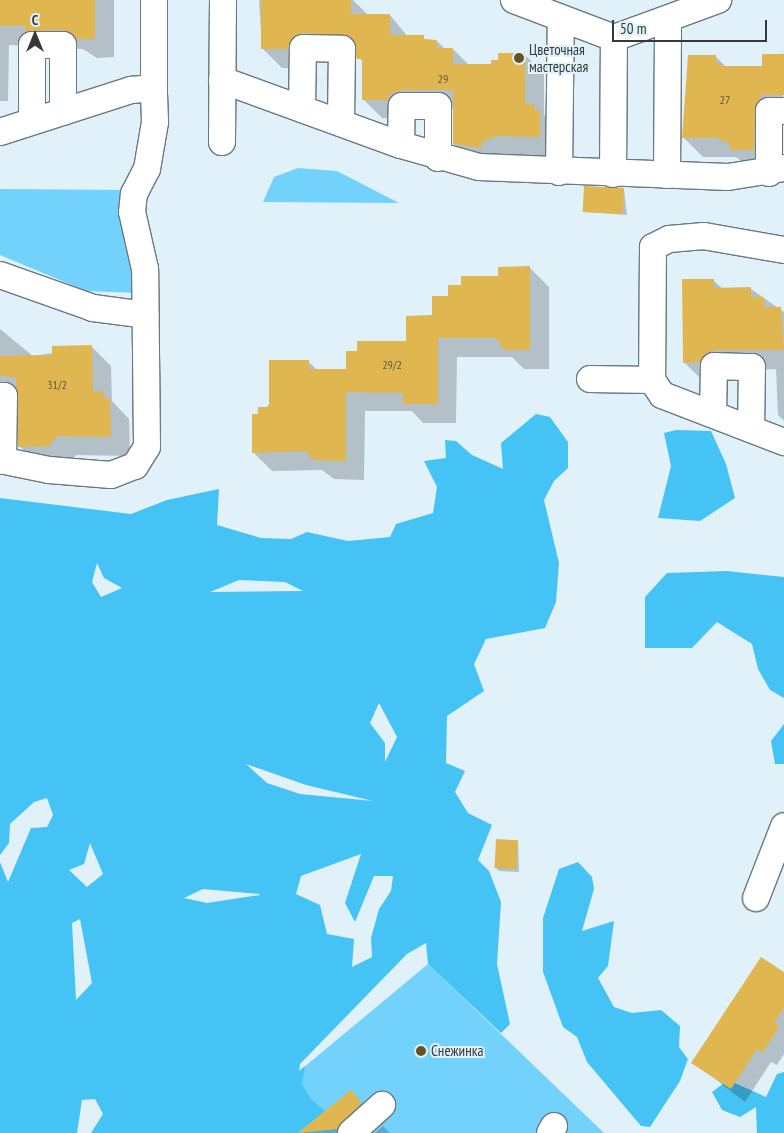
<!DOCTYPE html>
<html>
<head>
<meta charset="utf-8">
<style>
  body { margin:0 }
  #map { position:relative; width:784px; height:1133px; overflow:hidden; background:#e1f1f9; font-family:"PT Sans Narrow",sans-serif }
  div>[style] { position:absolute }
  .green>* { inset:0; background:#72d2fc }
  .forest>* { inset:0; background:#45c3f4 }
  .shadow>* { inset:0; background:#0003 }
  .building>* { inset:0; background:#dfb64f; transform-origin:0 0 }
  .roads { filter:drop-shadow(1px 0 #6a787f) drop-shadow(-1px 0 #6a787f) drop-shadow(0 1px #6a787f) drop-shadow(0 -1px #6a787f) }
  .minor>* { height:26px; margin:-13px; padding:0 13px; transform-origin:13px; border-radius:13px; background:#fff }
  .dots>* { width:14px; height:14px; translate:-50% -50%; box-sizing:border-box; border:2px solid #e1f1f9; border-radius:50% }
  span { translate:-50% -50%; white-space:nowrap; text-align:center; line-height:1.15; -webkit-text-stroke:4px #e1f1f9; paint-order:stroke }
  .number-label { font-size:12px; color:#5e5841 }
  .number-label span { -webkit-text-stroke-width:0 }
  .poi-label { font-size:15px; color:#33393c }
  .left { translate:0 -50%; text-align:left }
  .north { position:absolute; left:10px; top:10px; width:50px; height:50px; -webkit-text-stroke:4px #e1f1f9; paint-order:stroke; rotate:0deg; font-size:14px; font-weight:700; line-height:20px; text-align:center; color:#33393c }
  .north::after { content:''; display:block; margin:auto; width:18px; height:22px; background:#33393c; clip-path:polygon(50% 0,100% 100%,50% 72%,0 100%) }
  .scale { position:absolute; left:612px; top:20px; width:155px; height:22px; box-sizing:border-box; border:2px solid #33393c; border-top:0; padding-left:6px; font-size:15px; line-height:18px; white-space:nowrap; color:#33393c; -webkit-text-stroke:4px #e1f1f9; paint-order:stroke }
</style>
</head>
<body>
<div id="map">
  <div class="green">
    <div style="clip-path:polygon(298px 168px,337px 171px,399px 203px,263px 202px,274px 177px)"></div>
    <div style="clip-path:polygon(0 189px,127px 190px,137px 293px,86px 291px,0 255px)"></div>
    <div style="clip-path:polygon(428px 964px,604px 1133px,225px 1133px)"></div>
  </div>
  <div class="forest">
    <div style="clip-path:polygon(evenodd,536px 414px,550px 417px,568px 442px,568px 468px,554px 481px,544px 500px,559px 563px,556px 602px,545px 628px,486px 639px,474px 664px,484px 691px,447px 716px,446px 763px,465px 771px,455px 792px,468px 813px,492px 825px,478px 860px,489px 871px,501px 902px,497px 964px,510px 1024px,501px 1033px,428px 964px,426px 943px,407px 954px,300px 1064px,299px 1071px,305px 1066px,302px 1084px,311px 1099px,325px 1111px,298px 1133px,91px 1133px,103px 1114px,95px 1099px,82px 1100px,77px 1133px,0 1133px,0 862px,8px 882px,31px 828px,47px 827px,53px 815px,47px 798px,34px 802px,10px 824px,9px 843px,0 855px,0 498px,131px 514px,167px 500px,219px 489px,217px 525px,261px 538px,291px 539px,307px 532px,348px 541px,390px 537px,396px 524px,433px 513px,437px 487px,424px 461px,446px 458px,445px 440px,456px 441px,472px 455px,503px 469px,501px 443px,536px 414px,97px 563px,104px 578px,122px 588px,101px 597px,92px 582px,97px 563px,536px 414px,239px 580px,285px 582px,303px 591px,210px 592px,239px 580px,536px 414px,379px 703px,397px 737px,385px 762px,385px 743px,370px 723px,379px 703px,536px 414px,246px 764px,306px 785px,373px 801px,300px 794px,267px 783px,246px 764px,536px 414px,90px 843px,103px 874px,87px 887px,69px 870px,84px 864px,90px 843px,536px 414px,361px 854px,345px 903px,355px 922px,374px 876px,393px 876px,391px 891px,379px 909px,371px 938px,372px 957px,352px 967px,354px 939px,327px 934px,320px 905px,296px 894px,301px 876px,361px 854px,536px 414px,203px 889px,259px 894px,260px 895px,207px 903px,184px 898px,203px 889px,536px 414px,80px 919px,92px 983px,76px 1000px,72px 923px,80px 919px)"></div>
    <div style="clip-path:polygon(676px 430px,711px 431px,726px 464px,735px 498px,700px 521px,658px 518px,671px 466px,664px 433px)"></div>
    <div style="clip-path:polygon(727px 571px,784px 577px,784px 698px,770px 690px,758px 669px,752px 644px,717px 622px,692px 648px,645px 648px,645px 597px,667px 573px)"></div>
    <div style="clip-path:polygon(784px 724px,784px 764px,775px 764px,771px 741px)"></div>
    <div style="clip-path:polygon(578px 862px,592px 877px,594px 889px,582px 931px,614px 921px,608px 966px,598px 978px,614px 1007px,632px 1013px,661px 1010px,680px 1026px,679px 1047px,688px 1059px,680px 1081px,650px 1127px,641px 1126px,587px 1062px,577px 1037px,563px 1027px,543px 972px,543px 918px,559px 869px)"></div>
    <div style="clip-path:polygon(784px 1072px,784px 1133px,757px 1133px,756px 1107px,740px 1117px,722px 1110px,712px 1092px,728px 1080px,766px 1097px,777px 1074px)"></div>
  </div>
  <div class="shadow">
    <div style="clip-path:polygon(0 0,114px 0,114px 57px,97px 58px,83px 49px,9px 45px,8px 101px,0 101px)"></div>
    <div style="clip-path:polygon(259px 0,353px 0,368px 15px,390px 15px,409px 38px,437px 41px,445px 49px,453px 49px,469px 65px,492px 65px,525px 55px,544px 74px,544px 115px,553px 124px,559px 156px,516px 155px,474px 163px,454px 144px,454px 109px,425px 109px,408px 119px,382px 118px,363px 99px,363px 63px,357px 53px,323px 52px,307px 68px,282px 68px,262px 48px)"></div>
    <div style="clip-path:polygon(781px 47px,784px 114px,751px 169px,736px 157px,703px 157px,684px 138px,715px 56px,726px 67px,763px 67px,781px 55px)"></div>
    <div style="clip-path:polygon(624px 189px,627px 215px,585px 212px)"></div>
    <div style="clip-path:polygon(530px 268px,549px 287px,549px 369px,524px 369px,512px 357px,457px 357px,456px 423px,423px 423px,412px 411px,365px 411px,364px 480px,334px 479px,322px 470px,272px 471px,253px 452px,259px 415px,309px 362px,318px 371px,347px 371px,358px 352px,407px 342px,462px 287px)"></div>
    <div style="clip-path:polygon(713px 280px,723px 289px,751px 289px,784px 312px,784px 421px,778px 415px,776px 369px,726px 372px,703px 381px,684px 362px)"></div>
    <div style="clip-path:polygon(0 329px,33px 356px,92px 347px,111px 366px,112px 401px,129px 419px,130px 456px,76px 455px,69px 465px,39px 465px,19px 446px,18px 397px,0 398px)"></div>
    <div style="clip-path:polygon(518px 841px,519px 872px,499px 871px,496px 868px)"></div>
    <div style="clip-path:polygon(784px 973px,784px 1054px,777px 1065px,771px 1062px,745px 1102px,693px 1062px)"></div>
    <div style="clip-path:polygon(351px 1092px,364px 1107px,339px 1133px,300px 1133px)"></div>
    <div style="clip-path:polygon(383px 1126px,390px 1133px,375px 1133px)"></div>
  </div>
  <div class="building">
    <div style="clip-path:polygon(0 0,95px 0,95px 39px,76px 39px,63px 30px,25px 31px,25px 26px,0 26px)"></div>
    <div style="clip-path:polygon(261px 0,351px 0,351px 14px,390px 14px,390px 35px,424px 35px,424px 39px,437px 40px,437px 48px,453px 48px,453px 64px,491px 64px,491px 60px,498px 60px,498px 53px,525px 53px,525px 104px,534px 104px,534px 110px,540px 110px,540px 137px,497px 136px,482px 142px,482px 148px,453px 144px,453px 90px,405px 90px,389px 94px,389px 100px,362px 100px,362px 59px,357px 59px,350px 36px,303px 33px,290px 40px,288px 49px,261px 49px)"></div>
    <div style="clip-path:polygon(762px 54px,784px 54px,784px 95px,762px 95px,756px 104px,754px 150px,730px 150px,730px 144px,716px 138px,682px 138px,688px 55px,716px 55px,716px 62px,723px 66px,762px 66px)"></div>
    <div style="left:584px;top:186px;width:40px;height:26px;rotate:3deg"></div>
    <div style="clip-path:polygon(530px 266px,530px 350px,504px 350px,496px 338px,438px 338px,438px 404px,403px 404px,403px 393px,346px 392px,346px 461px,313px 460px,306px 451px,252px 453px,252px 414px,258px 414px,258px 407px,269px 407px,269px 360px,309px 360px,309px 369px,346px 369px,346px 351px,357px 351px,357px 341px,406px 341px,406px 316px,432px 315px,432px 296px,448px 296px,448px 285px,461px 285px,461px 276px,498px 276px,498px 267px)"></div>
    <div style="clip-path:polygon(682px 279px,714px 279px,714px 288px,751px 287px,751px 297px,764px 297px,764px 307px,781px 307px,784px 350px,717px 350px,706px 353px,700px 362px,683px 363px)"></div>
    <div style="clip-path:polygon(92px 345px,93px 392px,104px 391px,104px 398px,110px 398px,111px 437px,57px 436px,50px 446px,18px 447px,16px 378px,0 375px,0 356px,52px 355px,52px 346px)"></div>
    <div style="left:496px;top:839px;width:22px;height:29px;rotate:3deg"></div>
    <div style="clip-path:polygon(761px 957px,784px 972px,784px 1008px,774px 1023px,780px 1026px,762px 1053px,757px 1049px,731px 1089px,691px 1063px)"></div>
    <div style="clip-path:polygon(351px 1090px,362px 1103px,337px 1129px,298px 1133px)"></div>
  </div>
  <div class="roads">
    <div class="minor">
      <div style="left:514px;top:0;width:107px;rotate:20.8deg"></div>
      <div style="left:614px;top:38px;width:111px;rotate:-20.1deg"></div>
      <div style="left:222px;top:80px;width:190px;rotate:20deg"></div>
      <div style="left:401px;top:145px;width:81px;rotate:15.8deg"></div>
      <div style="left:479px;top:167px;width:249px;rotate:2.3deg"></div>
      <div style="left:728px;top:177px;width:57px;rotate:-9.1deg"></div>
      <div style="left:302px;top:109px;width:61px;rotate:-89.1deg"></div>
      <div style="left:303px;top:48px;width:39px;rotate:1deg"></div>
      <div style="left:342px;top:49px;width:74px;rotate:90.8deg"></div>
      <div style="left:32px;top:121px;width:76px;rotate:-90deg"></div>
      <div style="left:32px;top:45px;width:31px"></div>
      <div style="left:63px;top:45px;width:67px;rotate:90deg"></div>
      <div style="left:0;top:132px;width:138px;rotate:-17.8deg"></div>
      <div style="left:131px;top:90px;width:23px;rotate:-5deg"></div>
      <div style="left:154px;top:88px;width:88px;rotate:-90deg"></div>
      <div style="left:222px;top:142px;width:142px;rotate:-89.6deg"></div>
      <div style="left:401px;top:145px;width:39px;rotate:-89deg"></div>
      <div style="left:402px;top:106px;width:36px"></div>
      <div style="left:438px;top:106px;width:52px;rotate:90deg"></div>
      <div style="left:559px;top:172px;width:153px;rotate:-89.3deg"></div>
      <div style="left:769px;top:173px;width:62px;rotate:-90deg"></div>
      <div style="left:769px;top:111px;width:15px"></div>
      <div style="left:613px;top:174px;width:136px;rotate:-89.6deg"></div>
      <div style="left:667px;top:175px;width:156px;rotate:-89.6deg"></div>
      <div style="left:784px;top:250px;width:81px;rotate:-170.1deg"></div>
      <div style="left:704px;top:236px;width:35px;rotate:175deg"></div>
      <div style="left:669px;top:239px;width:18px;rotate:153deg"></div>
      <div style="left:653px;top:247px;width:133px;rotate:90.4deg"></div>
      <div style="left:652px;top:380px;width:18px;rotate:56deg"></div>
      <div style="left:662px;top:395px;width:131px;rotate:21.1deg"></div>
      <div style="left:0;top:275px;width:99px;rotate:19.5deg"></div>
      <div style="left:93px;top:308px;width:53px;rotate:7.5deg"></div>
      <div style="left:590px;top:379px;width:62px;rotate:0.9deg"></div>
      <div style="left:0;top:396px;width:4px"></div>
      <div style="left:4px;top:396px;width:65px;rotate:90.9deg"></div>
      <div style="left:713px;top:414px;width:48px;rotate:-88.8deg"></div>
      <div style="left:714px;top:366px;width:38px;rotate:2deg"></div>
      <div style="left:752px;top:367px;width:62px;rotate:90.9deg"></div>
      <div style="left:0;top:460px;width:50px;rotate:11.5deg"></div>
      <div style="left:49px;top:470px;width:62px;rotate:4.6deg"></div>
      <div style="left:111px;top:475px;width:26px;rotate:-21deg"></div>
      <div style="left:135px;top:466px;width:22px;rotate:-58deg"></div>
      <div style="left:147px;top:447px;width:178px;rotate:-90.6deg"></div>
      <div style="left:145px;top:269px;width:58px;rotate:-102.8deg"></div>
      <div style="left:132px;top:212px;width:18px;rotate:-84deg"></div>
      <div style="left:134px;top:194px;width:28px;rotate:-63deg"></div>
      <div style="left:147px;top:169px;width:48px;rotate:-80.3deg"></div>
      <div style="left:155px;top:122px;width:34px;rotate:-92deg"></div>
      <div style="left:756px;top:898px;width:77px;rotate:-68.7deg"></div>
      <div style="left:351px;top:1133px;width:42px;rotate:-42.1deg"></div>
      <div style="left:550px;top:1133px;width:8px;rotate:-60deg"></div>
    </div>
  </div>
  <div class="dots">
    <div style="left:519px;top:58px;background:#665321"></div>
    <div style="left:421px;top:1051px;background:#665321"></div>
  </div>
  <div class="number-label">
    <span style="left:443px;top:79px">29</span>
    <span style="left:725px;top:100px">27</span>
    <span style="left:392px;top:365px">29/2</span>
    <span style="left:57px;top:385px">31/2</span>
  </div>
  <div class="poi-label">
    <span class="left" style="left:529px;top:58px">Цветочная<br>мастерская</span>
    <span class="left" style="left:431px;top:1051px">Снежинка</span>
  </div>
  <div class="north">С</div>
  <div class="scale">50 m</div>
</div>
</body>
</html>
